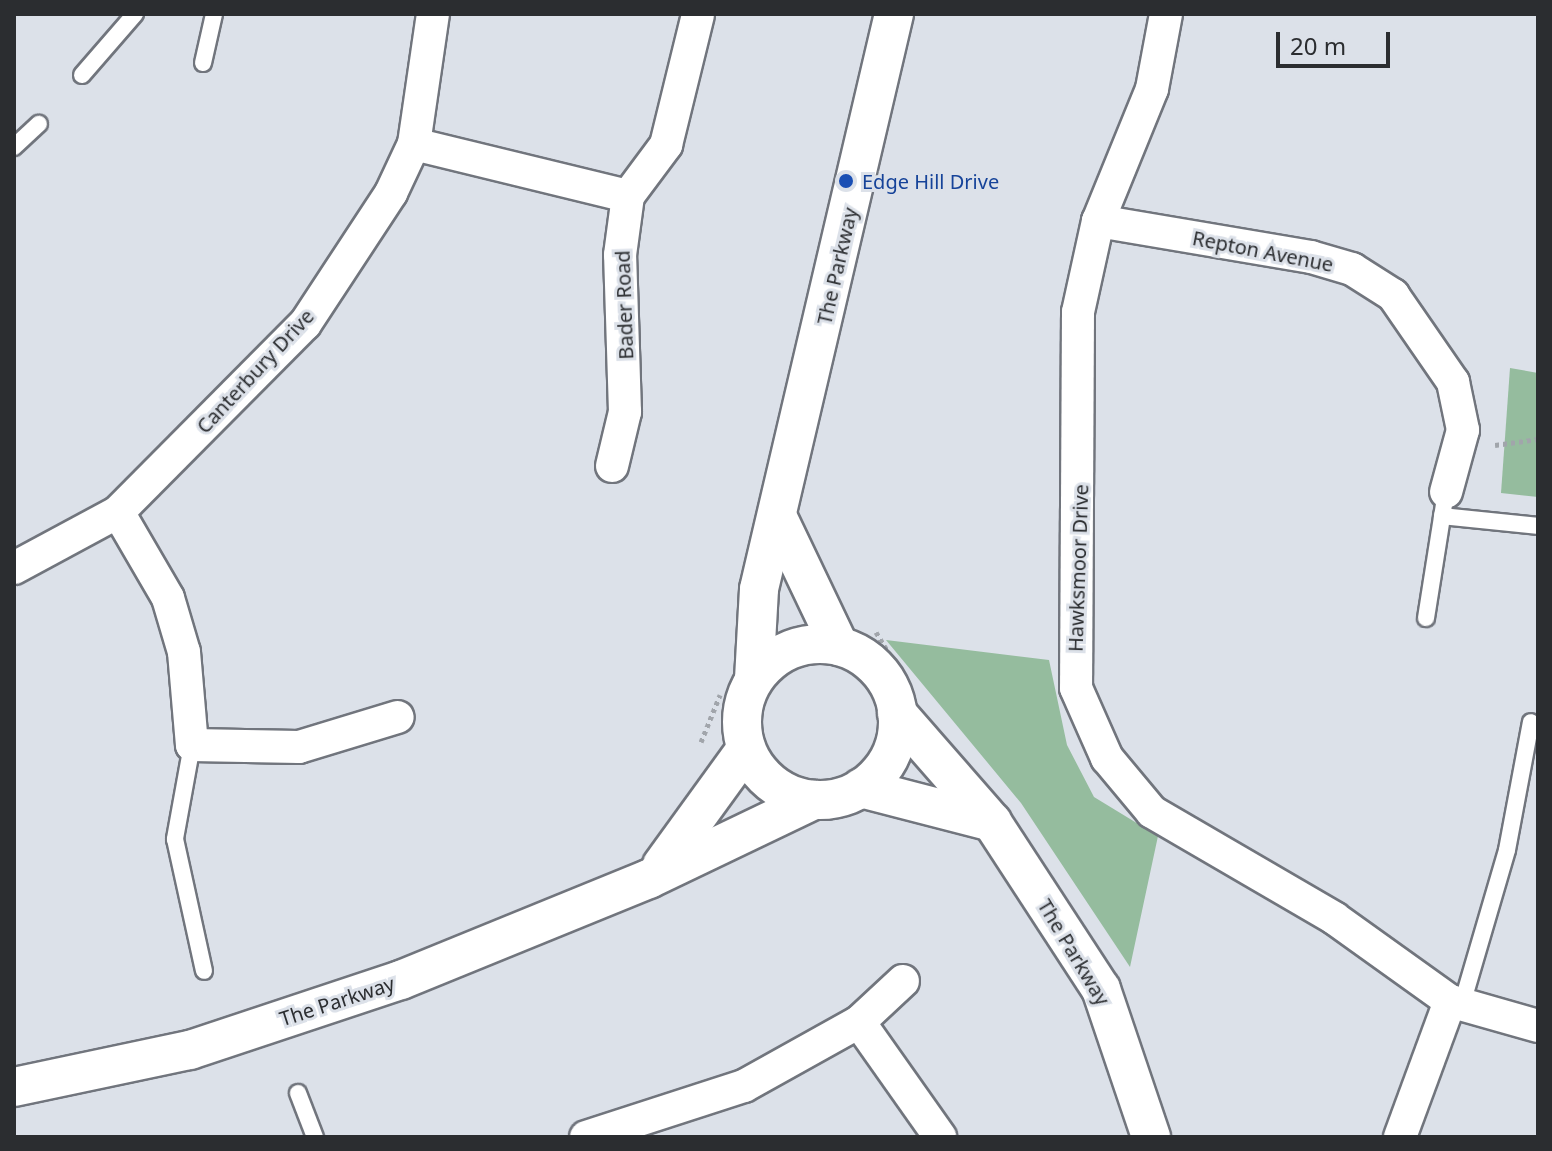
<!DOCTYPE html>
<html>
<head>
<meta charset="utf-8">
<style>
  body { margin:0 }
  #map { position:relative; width:1552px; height:1151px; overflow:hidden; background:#dce1e9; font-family:"Noto Sans",sans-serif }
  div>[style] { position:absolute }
  .green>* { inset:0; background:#95bc9e }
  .path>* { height:5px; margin-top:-2.5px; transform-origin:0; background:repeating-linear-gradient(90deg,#a1a5ab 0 4px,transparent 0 8px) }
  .roads { filter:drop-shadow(2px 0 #71757d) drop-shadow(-2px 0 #71757d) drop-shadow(0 2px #71757d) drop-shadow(0 -2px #71757d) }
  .service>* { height:16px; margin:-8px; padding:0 8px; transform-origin:8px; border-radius:8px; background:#fff }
  .minor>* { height:32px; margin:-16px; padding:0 16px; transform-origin:16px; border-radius:16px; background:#fff }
  .tertiary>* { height:38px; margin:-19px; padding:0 19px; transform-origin:19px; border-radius:19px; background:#fff }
  .tertiary>.ring { margin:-19px; padding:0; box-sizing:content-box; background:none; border:38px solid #fff; border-radius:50% }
  .dots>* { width:22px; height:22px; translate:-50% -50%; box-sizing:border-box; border:4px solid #dce1e9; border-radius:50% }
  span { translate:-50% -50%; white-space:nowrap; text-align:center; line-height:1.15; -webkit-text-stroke:6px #dce1e9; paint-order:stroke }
  .transit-label { font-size:20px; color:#164399 }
  .left { translate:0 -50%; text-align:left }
  .street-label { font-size:20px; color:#2b2d30 }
  .frame { position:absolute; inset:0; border:16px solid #2b2d30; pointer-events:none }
  .scale { position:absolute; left:1276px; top:32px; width:114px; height:36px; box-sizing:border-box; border:4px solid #2b2d30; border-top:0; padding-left:10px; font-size:24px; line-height:28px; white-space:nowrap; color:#2b2d30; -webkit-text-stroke:6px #dce1e9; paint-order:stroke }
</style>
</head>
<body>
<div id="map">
  <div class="green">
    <div style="clip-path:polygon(1510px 368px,1538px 373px,1538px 497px,1501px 493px)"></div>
    <div style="clip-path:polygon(886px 640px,1049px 660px,1067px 745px,1094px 797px,1158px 836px,1130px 967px,1021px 803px)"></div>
  </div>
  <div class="path">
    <div style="left:1495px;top:445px;width:43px;rotate:-7.9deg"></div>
    <div style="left:876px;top:632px;width:50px;rotate:58.8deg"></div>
    <div style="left:701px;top:742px;width:51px;rotate:-68deg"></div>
  </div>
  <div class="roads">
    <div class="service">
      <div style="left:203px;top:63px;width:50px;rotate:-77.3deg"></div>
      <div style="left:82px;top:75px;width:81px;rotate:-49deg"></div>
      <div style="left:14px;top:147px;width:34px;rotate:-43deg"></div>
      <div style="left:1442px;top:516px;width:97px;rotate:5.9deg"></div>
      <div style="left:1426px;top:618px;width:128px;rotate:-81deg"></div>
      <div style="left:192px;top:745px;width:96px;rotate:100.3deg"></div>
      <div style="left:175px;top:839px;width:135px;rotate:77.6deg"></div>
      <div style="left:1462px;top:1004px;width:160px;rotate:-73.7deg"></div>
      <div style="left:1507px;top:850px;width:130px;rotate:-79.4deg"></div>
      <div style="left:298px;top:1093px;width:47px;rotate:68.9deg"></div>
    </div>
    <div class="minor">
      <div style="left:1166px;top:14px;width:76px;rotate:100.6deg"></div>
      <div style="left:1152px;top:89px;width:143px;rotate:112.2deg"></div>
      <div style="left:1098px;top:221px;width:93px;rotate:102.4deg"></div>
      <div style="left:1078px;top:312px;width:376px;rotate:90.3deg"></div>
      <div style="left:1076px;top:688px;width:77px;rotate:66.1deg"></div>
      <div style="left:1107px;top:758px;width:70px;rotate:50.2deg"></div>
      <div style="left:1152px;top:812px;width:211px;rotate:30.2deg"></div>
      <div style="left:1334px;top:918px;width:143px;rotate:35.6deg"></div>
      <div style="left:1450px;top:1001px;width:91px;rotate:15.9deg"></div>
      <div style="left:414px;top:144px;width:220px;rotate:13.7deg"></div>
      <div style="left:1098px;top:221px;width:216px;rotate:9.6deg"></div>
      <div style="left:1311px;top:257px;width:43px;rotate:16.3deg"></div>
      <div style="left:1352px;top:269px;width:49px;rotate:32.4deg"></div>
      <div style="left:1393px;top:295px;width:106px;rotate:55.4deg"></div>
      <div style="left:1453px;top:382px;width:49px;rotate:78.2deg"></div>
      <div style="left:1463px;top:430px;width:64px;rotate:105.3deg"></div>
      <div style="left:612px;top:466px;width:56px;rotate:-76.5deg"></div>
      <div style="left:625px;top:412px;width:157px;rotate:-91.8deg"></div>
      <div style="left:620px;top:255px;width:60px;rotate:-82.3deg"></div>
      <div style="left:628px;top:196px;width:64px;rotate:-53.3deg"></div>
      <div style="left:666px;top:145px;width:134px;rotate:-76.2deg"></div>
      <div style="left:118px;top:512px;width:99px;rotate:59.8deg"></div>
      <div style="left:168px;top:598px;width:56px;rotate:73.5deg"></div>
      <div style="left:184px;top:652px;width:93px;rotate:85.1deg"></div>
      <div style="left:192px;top:745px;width:107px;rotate:1.1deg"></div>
      <div style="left:299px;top:747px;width:103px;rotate:-16.9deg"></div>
      <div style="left:14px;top:568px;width:118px;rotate:-28.3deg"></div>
      <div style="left:118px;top:512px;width:265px;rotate:-45.2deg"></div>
      <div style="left:305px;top:324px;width:157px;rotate:-56.7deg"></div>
      <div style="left:391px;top:193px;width:54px;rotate:-64.9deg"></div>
      <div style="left:414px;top:144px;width:131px;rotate:-81.7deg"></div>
      <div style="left:859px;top:1022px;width:141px;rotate:54.8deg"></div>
      <div style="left:586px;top:1137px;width:166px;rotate:-17.9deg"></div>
      <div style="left:744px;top:1086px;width:132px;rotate:-29.1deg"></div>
      <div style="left:859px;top:1022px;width:60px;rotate:-43deg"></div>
      <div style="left:1400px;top:1137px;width:145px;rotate:-69.8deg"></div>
    </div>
    <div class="tertiary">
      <div style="left:778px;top:518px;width:142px;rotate:64.5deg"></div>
      <div class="ring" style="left:742px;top:644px;width:118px;height:118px"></div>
      <div style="left:754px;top:679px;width:90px;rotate:-86.8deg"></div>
      <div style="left:759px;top:589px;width:591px;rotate:-76.79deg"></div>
      <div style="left:897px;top:713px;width:145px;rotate:48.9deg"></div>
      <div style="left:992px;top:822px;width:199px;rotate:56.9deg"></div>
      <div style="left:1101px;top:989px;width:156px;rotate:71.3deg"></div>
      <div style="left:861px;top:788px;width:135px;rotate:14.5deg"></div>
      <div style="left:662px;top:865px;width:143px;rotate:-54.1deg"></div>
      <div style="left:14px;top:1087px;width:180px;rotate:-11.9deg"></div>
      <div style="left:190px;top:1050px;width:222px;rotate:-18.4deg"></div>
      <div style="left:401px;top:980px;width:268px;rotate:-22.2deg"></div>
      <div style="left:649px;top:879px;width:183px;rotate:-25.6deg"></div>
    </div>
  </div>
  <div class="dots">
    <div style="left:846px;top:181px;background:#1a4fb4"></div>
  </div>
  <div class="transit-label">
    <span class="left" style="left:862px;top:181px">Edge Hill Drive</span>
  </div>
  <div class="street-label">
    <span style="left:1263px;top:251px;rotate:11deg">Repton Avenue</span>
    <span style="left:837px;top:266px;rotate:-77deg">The Parkway</span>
    <span style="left:624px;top:305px;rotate:-92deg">Bader Road</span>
    <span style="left:255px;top:371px;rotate:-47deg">Canterbury Drive</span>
    <span style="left:1078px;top:568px;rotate:-88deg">Hawksmoor Drive</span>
    <span style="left:1074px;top:952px;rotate:59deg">The Parkway</span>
    <span style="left:337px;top:1001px;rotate:-18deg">The Parkway</span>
  </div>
  <div class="frame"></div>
  <div class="scale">20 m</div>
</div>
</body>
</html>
